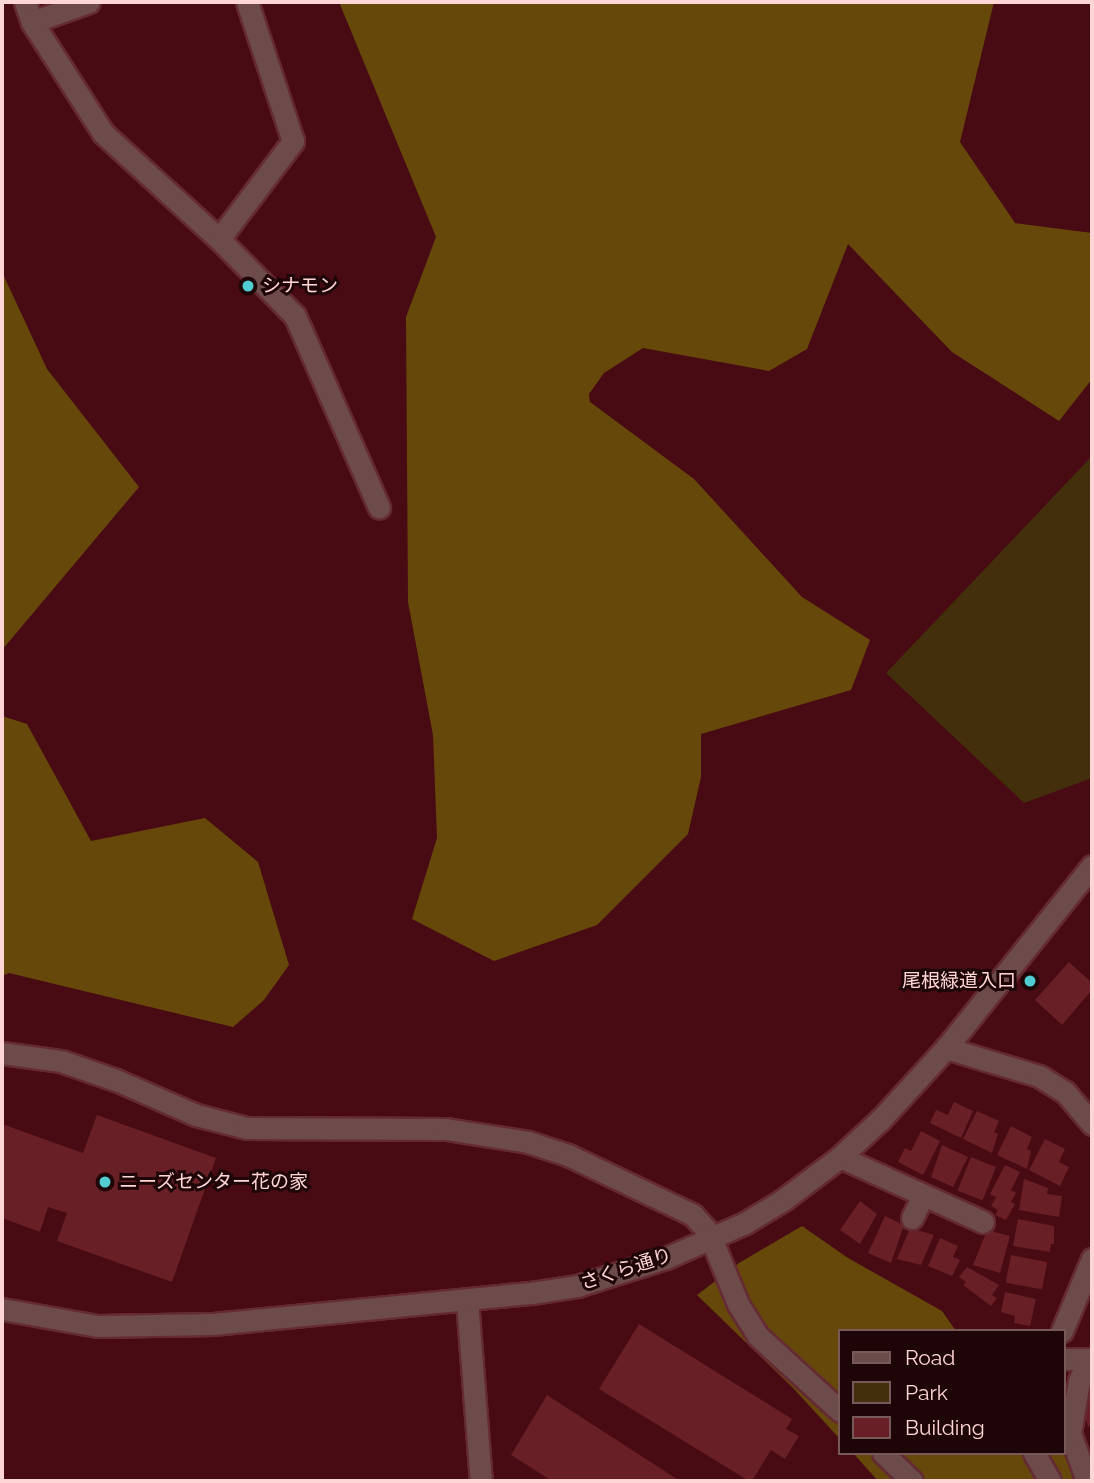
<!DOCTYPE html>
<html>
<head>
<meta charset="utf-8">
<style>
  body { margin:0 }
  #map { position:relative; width:1094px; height:1483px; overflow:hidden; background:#480a13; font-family:Raleway,"Noto Sans JP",sans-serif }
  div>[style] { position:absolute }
  .green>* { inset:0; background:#432f0b }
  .forest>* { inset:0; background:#67480b }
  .building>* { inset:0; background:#681f26; transform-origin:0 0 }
  .roads { filter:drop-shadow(2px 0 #652b32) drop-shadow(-2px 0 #652b32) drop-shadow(0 2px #652b32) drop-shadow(0 -2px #652b32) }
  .minor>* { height:21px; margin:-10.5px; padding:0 10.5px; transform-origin:10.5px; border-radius:10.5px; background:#6d4b4b }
  .tertiary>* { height:21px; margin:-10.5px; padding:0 10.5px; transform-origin:10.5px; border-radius:10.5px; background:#6d4b4b }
  .dots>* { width:19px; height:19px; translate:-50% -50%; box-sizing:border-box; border:4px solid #1e0507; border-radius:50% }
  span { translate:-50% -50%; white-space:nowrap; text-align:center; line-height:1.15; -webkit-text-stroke:6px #1e0507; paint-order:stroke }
  .poi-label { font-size:19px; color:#ffd6d6 }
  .left { translate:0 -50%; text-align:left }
  .right { translate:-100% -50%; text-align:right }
  .street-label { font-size:19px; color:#ffd6d6 }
  .frame { position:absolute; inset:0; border:4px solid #ffd6d6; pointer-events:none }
  .legend { position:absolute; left:838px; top:1329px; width:228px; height:126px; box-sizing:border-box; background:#1e0507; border:2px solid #78595a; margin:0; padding:9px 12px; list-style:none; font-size:21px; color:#ffd6d6 }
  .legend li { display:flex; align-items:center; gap:14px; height:35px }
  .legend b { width:35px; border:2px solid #78595a }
</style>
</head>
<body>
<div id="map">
  <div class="green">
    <div style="clip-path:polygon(1092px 456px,1092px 778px,1024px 803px,886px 673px)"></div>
  </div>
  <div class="forest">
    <div style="clip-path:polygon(339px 2px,994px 2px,960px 142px,1015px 223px,1092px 233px,1092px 379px,1059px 421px,952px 352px,848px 244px,807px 349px,769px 371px,643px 348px,604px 373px,589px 394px,590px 402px,694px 479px,802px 597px,870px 640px,851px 690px,701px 734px,701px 777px,688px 834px,597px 925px,494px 961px,412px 919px,437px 838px,433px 735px,408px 602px,406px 317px,436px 237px)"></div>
    <div style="clip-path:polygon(2px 272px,47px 369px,139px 487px,2px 650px)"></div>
    <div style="clip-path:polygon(2px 716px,27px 724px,91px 841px,205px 818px,258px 862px,289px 965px,264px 1000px,233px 1027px,9px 973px,2px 976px)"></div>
    <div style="clip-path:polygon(802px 1226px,848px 1258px,942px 1311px,956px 1331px,840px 1331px,840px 1439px,793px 1388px,697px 1295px,739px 1263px)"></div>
    <div style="clip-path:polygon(853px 1453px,1063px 1453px,1080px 1481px,878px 1481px)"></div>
  </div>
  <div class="building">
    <div style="clip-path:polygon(1069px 962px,1092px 983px,1092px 990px,1062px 1025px,1035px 1000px)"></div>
    <div style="clip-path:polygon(954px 1102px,973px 1111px,961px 1138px,930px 1123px,936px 1110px,948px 1115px)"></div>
    <div style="clip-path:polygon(977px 1111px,999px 1121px,994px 1132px,998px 1134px,992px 1153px,963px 1139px)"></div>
    <div style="clip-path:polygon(97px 1115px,216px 1158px,172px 1282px,57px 1241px,67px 1213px,48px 1207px,40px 1232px,2px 1218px,2px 1124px,83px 1153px)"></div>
    <div style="clip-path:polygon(1011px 1126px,1032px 1137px,1027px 1149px,1031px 1151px,1027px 1169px,997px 1155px)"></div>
    <div style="clip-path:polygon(921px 1131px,940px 1141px,923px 1175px,898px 1162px,905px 1148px,911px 1151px)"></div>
    <div style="clip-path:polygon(1045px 1139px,1065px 1149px,1059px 1162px,1069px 1167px,1060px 1186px,1029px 1170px)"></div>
    <div style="clip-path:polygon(942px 1145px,968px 1157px,953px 1187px,931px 1177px)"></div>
    <div style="left:971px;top:1157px;width:27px;height:36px;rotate:22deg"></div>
    <div style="clip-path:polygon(1005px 1165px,1020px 1172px,1011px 1190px,1016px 1193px,1011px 1202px,1015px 1204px,1006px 1220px,995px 1215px,998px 1210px,991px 1206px,996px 1197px,990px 1194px)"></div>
    <div style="clip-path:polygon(1024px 1179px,1048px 1188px,1047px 1194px,1062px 1196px,1059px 1217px,1019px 1210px)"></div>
    <div style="clip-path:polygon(860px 1201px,877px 1214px,860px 1244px,840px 1230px)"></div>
    <div style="clip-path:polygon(885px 1216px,904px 1225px,891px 1263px,868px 1253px)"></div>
    <div style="clip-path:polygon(1018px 1219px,1054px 1226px,1054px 1244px,1051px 1244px,1050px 1252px,1013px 1246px)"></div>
    <div style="clip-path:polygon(910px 1228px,934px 1235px,921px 1265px,897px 1259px)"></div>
    <div style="clip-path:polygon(987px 1230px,1010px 1236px,1000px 1273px,973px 1265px)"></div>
    <div style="clip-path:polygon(940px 1238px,958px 1246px,953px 1257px,960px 1260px,952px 1276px,928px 1266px)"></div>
    <div style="left:1011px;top:1255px;width:37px;height:28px;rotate:11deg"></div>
    <div style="clip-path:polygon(967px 1267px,999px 1285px,992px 1295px,997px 1298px,991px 1306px,963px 1285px,966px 1282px,959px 1277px)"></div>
    <div style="clip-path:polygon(1005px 1292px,1036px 1299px,1030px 1326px,1014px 1323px,1015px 1316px,1001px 1312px)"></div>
    <div style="clip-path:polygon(639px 1324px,792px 1419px,786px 1429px,799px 1436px,785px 1459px,771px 1450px,752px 1481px,749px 1481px,599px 1389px)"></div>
    <div style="clip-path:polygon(1092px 1391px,1092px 1425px,1088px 1427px,1084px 1411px,1088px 1410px,1088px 1392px)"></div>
    <div style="clip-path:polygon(547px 1395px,680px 1481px,552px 1481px,511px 1455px)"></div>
  </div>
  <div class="roads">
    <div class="minor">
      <div style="left:25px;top:2px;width:21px;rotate:71deg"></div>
      <div style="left:32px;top:22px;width:132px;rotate:57.4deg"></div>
      <div style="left:103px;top:133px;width:157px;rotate:42.4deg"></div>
      <div style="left:219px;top:239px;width:108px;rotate:45.4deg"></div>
      <div style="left:295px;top:316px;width:209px;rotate:66.3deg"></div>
      <div style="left:32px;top:22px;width:60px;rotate:-19.3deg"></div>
      <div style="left:219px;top:239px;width:123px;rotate:-52.9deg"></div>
      <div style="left:293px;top:141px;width:146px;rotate:-108.3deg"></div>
      <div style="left:946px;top:1048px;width:97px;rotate:16.8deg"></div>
      <div style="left:1039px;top:1076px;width:31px;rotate:32deg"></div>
      <div style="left:1065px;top:1092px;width:42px;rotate:49.8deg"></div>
      <div style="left:2px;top:1053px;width:60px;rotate:7.7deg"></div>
      <div style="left:61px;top:1061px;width:58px;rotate:19.1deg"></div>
      <div style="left:116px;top:1080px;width:87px;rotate:23.6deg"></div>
      <div style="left:196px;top:1115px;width:53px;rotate:14.3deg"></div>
      <div style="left:247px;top:1128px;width:199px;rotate:0.3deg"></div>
      <div style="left:446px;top:1129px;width:83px;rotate:9deg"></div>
      <div style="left:528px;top:1142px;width:42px;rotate:18deg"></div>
      <div style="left:568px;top:1155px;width:139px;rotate:25.6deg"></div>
      <div style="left:693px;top:1215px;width:24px;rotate:48deg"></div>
      <div style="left:709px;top:1233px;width:77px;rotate:67.8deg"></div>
      <div style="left:738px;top:1304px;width:38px;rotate:58deg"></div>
      <div style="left:758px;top:1336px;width:111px;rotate:42.4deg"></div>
      <div style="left:840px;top:1157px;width:157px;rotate:24.4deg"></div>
      <div style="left:912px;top:1218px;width:25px;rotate:-64deg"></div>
      <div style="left:467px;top:1300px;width:182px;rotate:85.6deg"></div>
      <div style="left:1062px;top:1331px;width:78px;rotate:-67.4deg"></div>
      <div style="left:1064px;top:1359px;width:28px"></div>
      <div style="left:883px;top:1453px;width:40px;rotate:44deg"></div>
      <div style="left:1034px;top:1453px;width:32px;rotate:60deg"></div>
      <div style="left:1087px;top:1481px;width:51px;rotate:-109.5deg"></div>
      <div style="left:1070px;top:1433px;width:53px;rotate:-80.2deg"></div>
      <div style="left:1079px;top:1381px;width:24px;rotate:-66deg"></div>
    </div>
    <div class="tertiary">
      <div style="left:2px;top:1309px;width:97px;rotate:10.1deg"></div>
      <div style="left:97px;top:1326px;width:116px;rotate:-1deg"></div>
      <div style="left:213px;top:1324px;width:321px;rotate:-5.6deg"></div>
      <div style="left:532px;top:1293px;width:46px;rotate:-8.8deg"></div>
      <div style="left:577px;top:1286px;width:93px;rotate:-17.5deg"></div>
      <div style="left:666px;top:1258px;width:86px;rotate:-23.9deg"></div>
      <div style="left:745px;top:1223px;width:44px;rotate:-31.2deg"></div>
      <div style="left:783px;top:1200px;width:71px;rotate:-37deg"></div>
      <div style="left:840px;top:1157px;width:57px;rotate:-42.9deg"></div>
      <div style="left:882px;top:1118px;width:95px;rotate:-47.6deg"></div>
      <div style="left:946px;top:1048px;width:233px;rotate:-51.3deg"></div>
    </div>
  </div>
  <div class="dots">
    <div style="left:248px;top:286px;background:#51ccd1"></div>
    <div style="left:1030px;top:981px;background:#51ccd1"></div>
    <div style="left:105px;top:1182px;background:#51ccd1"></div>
  </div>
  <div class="poi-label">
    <span class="left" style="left:262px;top:286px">シナモン</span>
    <span class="right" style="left:1016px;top:981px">尾根緑道入口</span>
    <span class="left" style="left:119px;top:1182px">ニーズセンター花の家</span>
  </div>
  <div class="street-label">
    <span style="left:626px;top:1269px;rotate:-18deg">さくら通り</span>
  </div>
  <div class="frame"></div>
  <ul class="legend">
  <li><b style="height:9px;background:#6d4b4b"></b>Road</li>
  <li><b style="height:19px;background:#432f0b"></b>Park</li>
  <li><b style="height:19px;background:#681f26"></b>Building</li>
  </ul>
</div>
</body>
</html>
